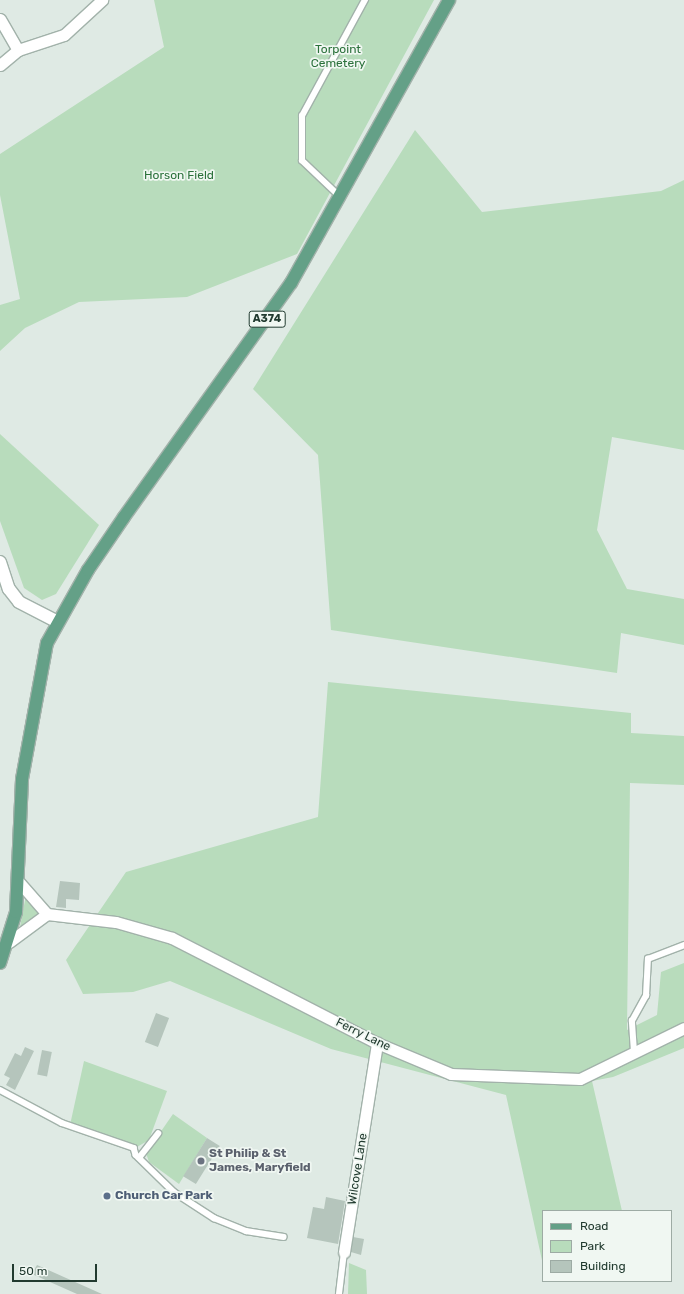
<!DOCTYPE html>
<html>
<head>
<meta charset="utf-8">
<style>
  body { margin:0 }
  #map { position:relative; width:684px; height:1294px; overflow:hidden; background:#dfeae4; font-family:Rubik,sans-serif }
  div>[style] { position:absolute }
  .green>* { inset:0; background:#b8dcbc }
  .building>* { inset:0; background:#b5c5bc; transform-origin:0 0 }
  .roads { filter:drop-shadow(1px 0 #a2b2aa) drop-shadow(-1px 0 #a2b2aa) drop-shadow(0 1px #a2b2aa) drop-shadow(0 -1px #a2b2aa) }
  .lane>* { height:5.5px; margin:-2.75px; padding:0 2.75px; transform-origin:2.75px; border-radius:2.75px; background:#fff }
  .street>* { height:11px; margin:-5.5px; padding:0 5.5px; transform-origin:5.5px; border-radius:5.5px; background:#fff }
  .secondary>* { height:12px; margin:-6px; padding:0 6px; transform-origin:6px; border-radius:6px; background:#fff }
  .primary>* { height:12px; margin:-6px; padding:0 6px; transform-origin:6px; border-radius:6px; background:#64a087 }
  .dots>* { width:11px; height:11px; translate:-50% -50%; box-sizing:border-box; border:2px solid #f0f7f2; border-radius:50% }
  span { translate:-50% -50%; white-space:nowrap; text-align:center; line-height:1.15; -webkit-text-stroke:3.5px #f0f7f2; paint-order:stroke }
  .shield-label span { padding:1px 3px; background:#f0f7f2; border:1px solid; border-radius:3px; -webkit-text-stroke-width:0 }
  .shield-label { font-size:11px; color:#213a2f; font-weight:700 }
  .park-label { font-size:12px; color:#2b713b }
  .street-label { font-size:12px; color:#213a2f }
  .worship-label { font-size:12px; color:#5b616d; font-weight:700 }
  .left { translate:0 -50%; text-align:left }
  .service-label { font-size:12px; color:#4e5e75; font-weight:700 }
  .legend { position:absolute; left:542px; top:1210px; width:130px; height:72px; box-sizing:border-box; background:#f0f7f2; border:1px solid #9daba4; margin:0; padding:5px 7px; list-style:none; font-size:12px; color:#213a2f }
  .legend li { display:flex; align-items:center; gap:8px; height:20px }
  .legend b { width:20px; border:1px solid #9daba4 }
  .scale { position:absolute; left:12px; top:1264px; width:85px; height:18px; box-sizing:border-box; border:2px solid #213a2f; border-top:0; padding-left:5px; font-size:12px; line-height:14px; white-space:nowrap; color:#213a2f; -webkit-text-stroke:3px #f0f7f2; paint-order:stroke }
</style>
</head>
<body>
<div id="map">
  <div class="green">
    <div style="clip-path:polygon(154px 0,434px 0,297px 254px,187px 297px,79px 302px,25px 328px,0 351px,0 305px,20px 299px,0 195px,0 154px,164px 47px)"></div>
    <div style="clip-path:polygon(415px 130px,482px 212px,661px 191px,684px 180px,684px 450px,612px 437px,597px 530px,627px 589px,684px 599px,684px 645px,621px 633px,617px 673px,331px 630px,318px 455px,253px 389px)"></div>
    <div style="clip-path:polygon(0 434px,99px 525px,56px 594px,42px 600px,24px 588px,0 521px)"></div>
    <div style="clip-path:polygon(328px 682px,631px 713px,631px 733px,684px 736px,684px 785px,630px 783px,627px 1030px,657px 1015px,661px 972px,684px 963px,684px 1048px,613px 1077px,592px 1081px,622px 1211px,543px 1211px,543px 1265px,506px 1095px,331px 1049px,170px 981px,133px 992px,83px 994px,66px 960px,126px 872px,318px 817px)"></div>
    <div style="clip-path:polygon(26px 895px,40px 915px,20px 927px)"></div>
    <div style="clip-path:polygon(84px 1061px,167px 1091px,149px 1140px,137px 1147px,70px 1125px)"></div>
    <div style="clip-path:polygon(173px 1114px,207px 1138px,179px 1184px,149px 1162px,146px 1153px)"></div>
    <div style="clip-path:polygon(349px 1263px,366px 1270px,367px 1294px,348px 1294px)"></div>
  </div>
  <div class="building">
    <div style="clip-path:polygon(60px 881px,80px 883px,79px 900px,66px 899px,66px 908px,56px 907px)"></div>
    <div style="left:156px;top:1013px;width:14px;height:31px;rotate:21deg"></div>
    <div style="clip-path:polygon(25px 1047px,34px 1051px,15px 1090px,6px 1085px,10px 1078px,4px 1075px,15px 1053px,21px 1056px)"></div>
    <div style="left:42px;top:1050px;width:10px;height:25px;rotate:11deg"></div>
    <div style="left:207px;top:1138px;width:15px;height:45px;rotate:32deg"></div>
    <div style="clip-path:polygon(326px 1197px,345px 1201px,338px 1244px,307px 1238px,313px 1207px,324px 1209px)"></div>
    <div style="clip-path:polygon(353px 1237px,364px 1239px,361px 1255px,351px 1252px)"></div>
    <div style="clip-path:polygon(37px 1265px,102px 1294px,77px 1294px,32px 1274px)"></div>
  </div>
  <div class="roads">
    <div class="lane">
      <div style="left:340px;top:197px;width:52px;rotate:-136.5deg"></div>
      <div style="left:302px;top:161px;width:45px;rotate:-90deg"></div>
      <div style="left:302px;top:116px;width:132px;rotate:-61.5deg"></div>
      <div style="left:634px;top:1052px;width:31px;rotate:-94deg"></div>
      <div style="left:632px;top:1021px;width:29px;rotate:-61deg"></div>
      <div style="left:646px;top:996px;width:37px;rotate:-87deg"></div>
      <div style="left:648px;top:959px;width:39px;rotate:-21deg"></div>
      <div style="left:0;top:1090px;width:70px;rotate:28deg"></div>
      <div style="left:62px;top:1123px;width:76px;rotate:19.1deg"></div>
      <div style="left:134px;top:1148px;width:7px;rotate:74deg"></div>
      <div style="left:136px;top:1155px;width:53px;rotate:44.2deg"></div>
      <div style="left:174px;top:1192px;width:48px;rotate:33deg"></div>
      <div style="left:214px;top:1218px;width:35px;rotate:22deg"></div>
      <div style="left:246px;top:1231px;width:38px;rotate:9deg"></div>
      <div style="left:139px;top:1158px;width:31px;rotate:-52deg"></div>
      <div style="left:339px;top:1294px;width:42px;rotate:-83.2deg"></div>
    </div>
    <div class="street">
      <div style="left:0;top:19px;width:36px;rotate:60deg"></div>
      <div style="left:0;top:65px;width:23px;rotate:-40deg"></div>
      <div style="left:18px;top:50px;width:48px;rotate:-18.1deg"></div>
      <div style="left:64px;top:35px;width:52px;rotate:-42.6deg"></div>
      <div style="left:19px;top:882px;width:43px;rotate:48.8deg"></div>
      <div style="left:47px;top:914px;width:69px;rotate:6.6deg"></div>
      <div style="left:116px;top:922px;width:58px;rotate:15.9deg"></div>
      <div style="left:172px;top:938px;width:230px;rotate:27.1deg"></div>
      <div style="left:377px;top:1043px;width:80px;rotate:22.7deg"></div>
      <div style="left:451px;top:1074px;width:129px;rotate:2.2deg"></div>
      <div style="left:580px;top:1079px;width:116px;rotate:-26.1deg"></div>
      <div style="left:9px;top:942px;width:47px;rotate:-36.4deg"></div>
      <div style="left:344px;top:1252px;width:212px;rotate:-81deg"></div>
    </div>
    <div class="secondary">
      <div style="left:0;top:562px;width:28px;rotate:72deg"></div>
      <div style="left:9px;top:589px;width:16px;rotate:52deg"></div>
      <div style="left:19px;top:602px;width:44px;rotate:27.1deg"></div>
    </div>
    <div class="primary">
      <div style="left:0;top:963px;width:53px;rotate:-72.6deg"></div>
      <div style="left:16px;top:912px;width:133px;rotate:-87.4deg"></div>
      <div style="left:22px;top:779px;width:138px;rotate:-79.6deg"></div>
      <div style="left:47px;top:643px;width:84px;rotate:-60.7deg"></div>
      <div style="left:88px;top:570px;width:64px;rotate:-55.8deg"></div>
      <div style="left:124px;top:517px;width:287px;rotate:-54.5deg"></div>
      <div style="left:291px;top:283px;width:324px;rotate:-60.8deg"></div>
    </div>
  </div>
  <div class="dots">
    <div style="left:201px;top:1161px;background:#6b7280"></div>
    <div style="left:107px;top:1196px;background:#5c6f8a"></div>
  </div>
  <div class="shield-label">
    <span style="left:267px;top:319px">A374</span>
  </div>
  <div class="park-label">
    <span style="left:338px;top:57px">Torpoint<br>Cemetery</span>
    <span style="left:179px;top:176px">Horson Field</span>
  </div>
  <div class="street-label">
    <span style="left:363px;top:1035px;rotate:26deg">Ferry Lane</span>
    <span style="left:358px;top:1169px;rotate:-81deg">Wilcove Lane</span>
  </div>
  <div class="worship-label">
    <span class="left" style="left:209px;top:1161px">St Philip &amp; St<br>James, Maryfield</span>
  </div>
  <div class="service-label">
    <span class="left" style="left:115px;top:1196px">Church Car Park</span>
  </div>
  <ul class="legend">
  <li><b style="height:5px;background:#64a087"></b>Road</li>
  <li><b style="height:11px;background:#b8dcbc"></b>Park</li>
  <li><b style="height:11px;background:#b5c5bc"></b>Building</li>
  </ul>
  <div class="scale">50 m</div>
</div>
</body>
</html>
